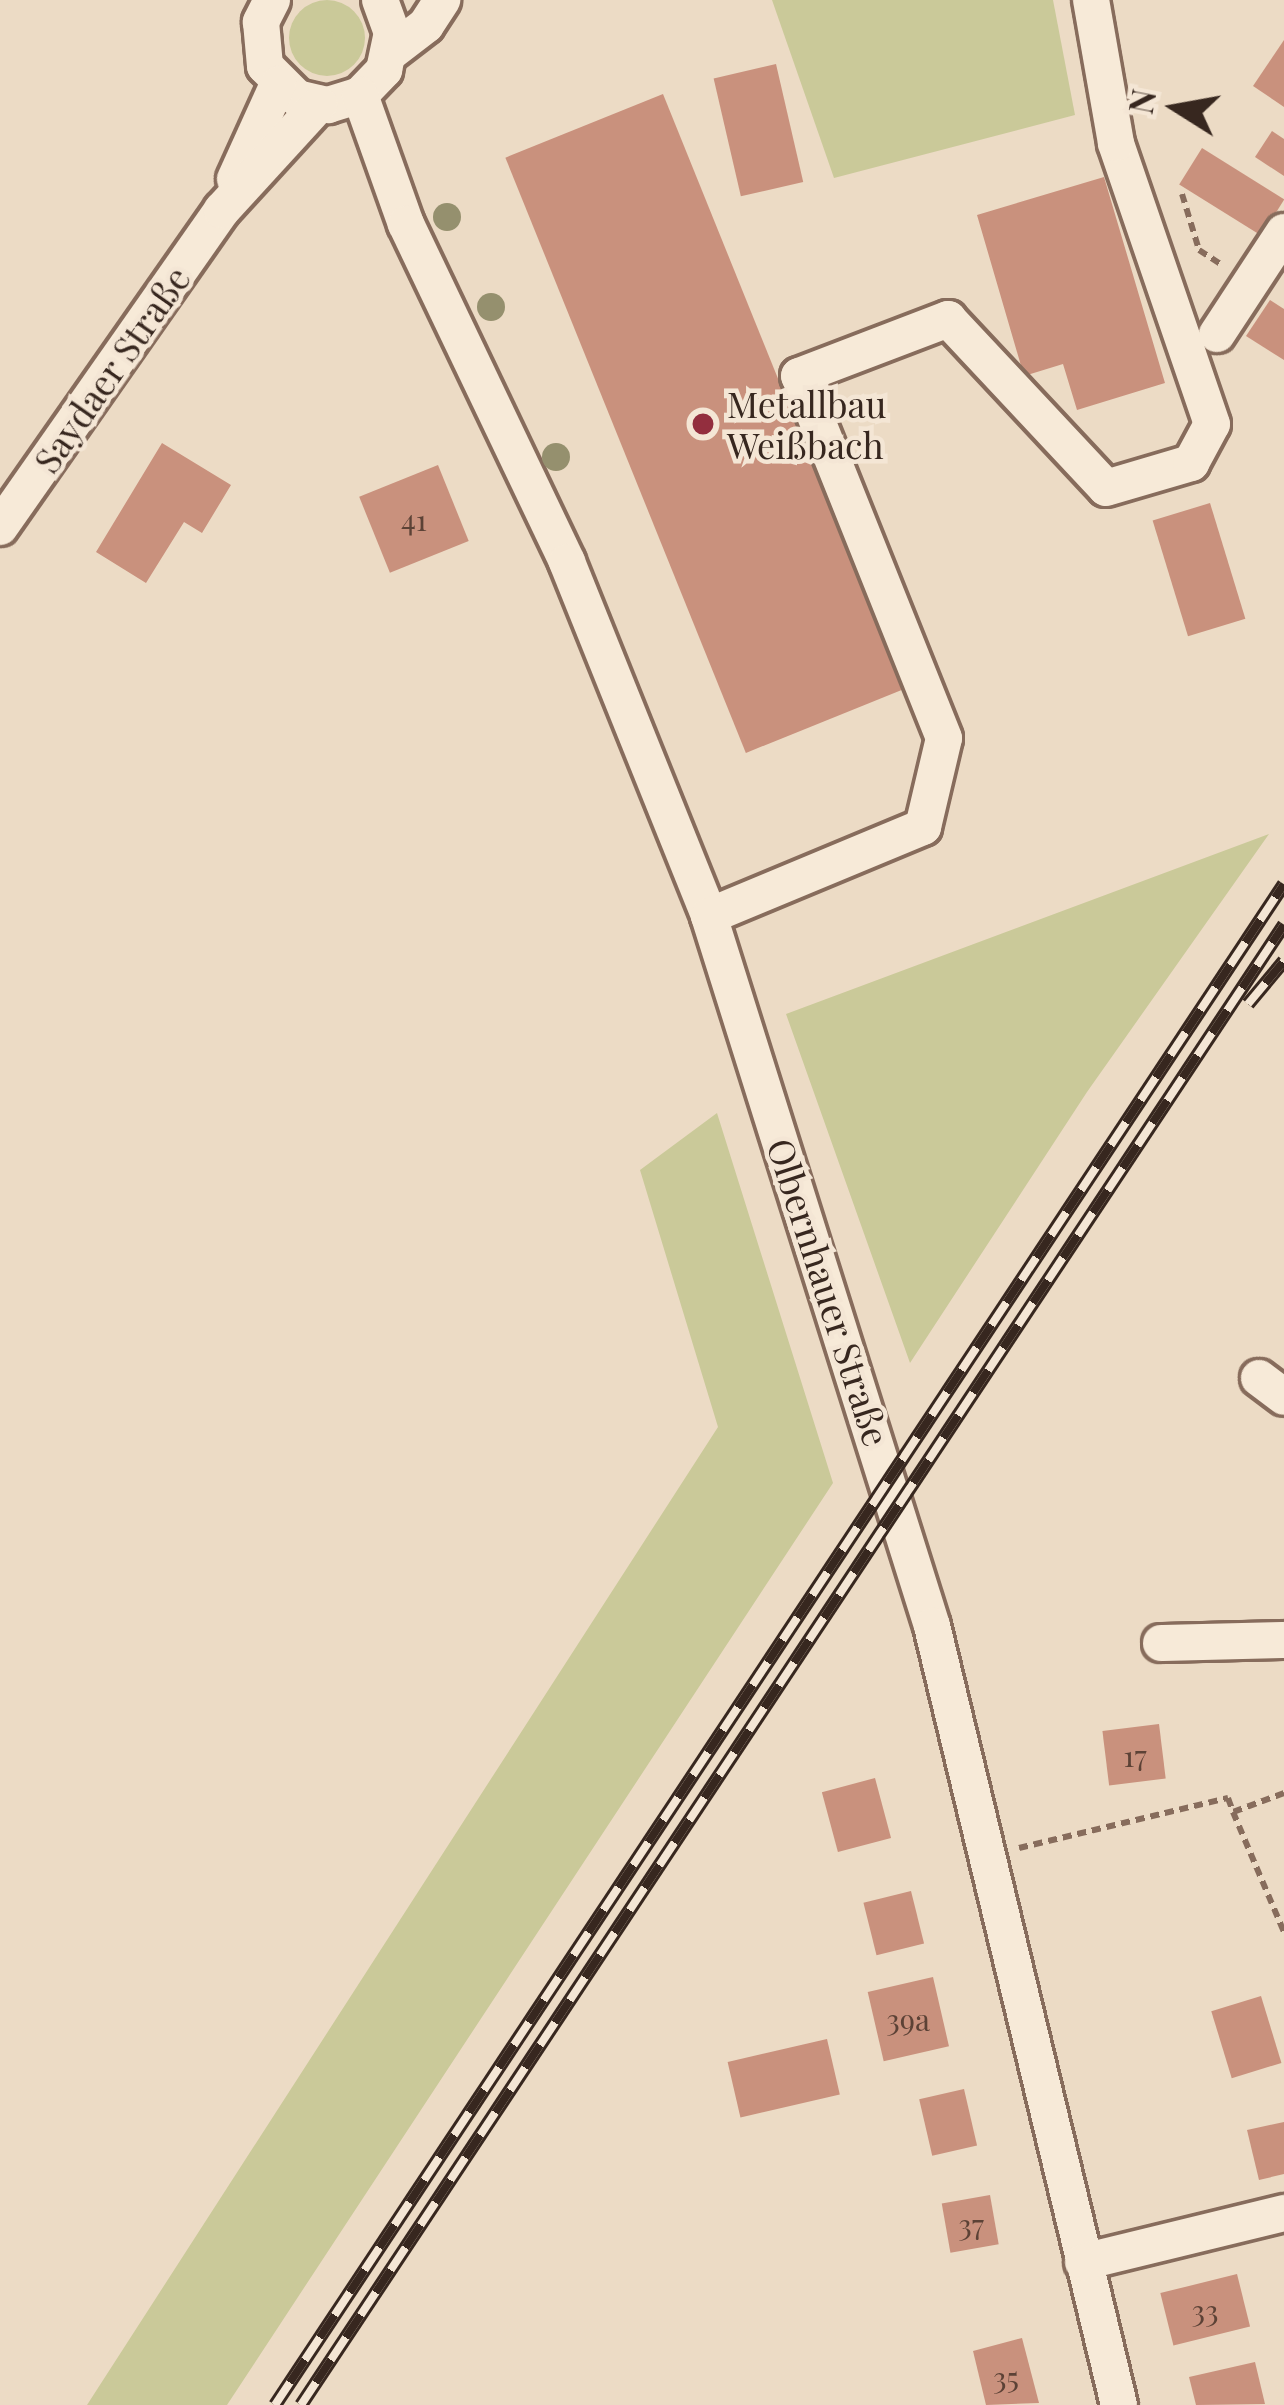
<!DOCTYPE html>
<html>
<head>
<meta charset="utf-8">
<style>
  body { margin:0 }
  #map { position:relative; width:1284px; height:2405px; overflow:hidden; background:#ecdbc5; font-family:"Playfair Display",serif }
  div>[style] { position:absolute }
  .green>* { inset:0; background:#cac999 }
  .round { border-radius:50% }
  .building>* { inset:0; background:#c9917d; transform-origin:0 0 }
  .path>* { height:6px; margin-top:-3px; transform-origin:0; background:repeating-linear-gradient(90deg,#876c5c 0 9px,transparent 0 15px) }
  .roads { filter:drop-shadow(3px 0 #876c5c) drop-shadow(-3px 0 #876c5c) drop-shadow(0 3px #876c5c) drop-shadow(0 -3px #876c5c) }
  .minor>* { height:36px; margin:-18px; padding:0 18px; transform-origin:18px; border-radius:18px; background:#f7ead8 }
  .rail>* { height:14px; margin-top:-7px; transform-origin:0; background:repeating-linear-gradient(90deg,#f4e6d5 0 27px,#37271f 0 54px); box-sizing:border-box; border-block:3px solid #37271f }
  .trees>* { width:28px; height:28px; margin:-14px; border-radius:50%; background:#95906e }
  .dots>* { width:33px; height:33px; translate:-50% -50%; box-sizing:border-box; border:6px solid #f4e6d5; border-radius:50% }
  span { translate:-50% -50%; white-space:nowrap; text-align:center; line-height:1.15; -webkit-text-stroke:9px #f4e6d5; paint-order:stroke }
  .number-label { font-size:30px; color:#5c4236 }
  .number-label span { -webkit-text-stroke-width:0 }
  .street-label { font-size:36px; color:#37271f }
  .poi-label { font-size:36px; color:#37271f }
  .left { translate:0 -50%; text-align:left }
  .north { position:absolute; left:1116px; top:48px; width:120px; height:120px; -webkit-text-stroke:9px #f4e6d5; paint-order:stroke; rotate:281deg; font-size:33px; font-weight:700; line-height:48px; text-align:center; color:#37271f }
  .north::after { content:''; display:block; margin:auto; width:42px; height:54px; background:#37271f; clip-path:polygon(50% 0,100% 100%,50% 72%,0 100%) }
</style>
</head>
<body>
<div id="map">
  <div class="green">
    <div style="clip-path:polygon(772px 0,1053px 0,1075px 115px,834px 178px)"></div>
    <div class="round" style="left:289px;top:0;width:76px;height:76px"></div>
    <div style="clip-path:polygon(1269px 834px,1087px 1092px,910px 1363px,786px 1014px)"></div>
    <div style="clip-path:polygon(717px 1113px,833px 1483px,227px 2405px,87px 2405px,718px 1427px,640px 1170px)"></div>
  </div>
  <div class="building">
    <div style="clip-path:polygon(1284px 40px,1284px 107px,1253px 86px)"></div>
    <div style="left:776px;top:64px;width:121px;height:64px;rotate:77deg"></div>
    <div style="left:663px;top:94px;width:642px;height:170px;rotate:68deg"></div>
    <div style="clip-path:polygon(1272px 131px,1284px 139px,1284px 176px,1255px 157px)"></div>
    <div style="left:1202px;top:148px;width:97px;height:43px;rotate:32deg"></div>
    <div style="clip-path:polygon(1104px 177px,1165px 383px,1077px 410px,1063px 364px,1024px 376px,977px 215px)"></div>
    <div style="clip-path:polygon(1270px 300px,1284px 309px,1284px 360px,1246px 336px)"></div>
    <div style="clip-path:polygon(162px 443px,231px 485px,202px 533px,184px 522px,146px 583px,96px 552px)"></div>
    <div style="left:438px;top:465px;width:82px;height:85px;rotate:68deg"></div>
    <div style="left:1210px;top:503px;width:121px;height:60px;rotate:73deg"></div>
    <div style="left:1159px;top:1724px;width:55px;height:57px;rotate:83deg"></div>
    <div style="left:875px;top:1778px;width:62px;height:55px;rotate:75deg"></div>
    <div style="left:911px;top:1891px;width:54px;height:49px;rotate:76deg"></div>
    <div style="left:933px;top:1977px;width:71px;height:67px;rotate:77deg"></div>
    <div style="left:1261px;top:1996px;width:70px;height:52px;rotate:73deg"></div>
    <div style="left:827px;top:2039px;width:57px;height:102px;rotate:77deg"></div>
    <div style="left:964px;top:2089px;width:58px;height:46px;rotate:77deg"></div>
    <div style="clip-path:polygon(1284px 2122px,1284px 2174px,1259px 2180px,1247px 2130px)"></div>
    <div style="left:990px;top:2195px;width:50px;height:49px;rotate:80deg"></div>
    <div style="left:1237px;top:2274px;width:54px;height:79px;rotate:76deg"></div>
    <div style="clip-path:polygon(1022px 2338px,1039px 2403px,986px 2405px,973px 2351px)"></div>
    <div style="clip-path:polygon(1255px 2362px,1265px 2404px,1196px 2405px,1189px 2377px)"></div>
  </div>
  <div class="path">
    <div style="left:1182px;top:194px;width:59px;rotate:73.1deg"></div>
    <div style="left:1199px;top:250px;width:27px;rotate:33deg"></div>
    <div style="left:1284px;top:1793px;width:54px;rotate:159.6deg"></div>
    <div style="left:1233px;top:1812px;width:130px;rotate:67deg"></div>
    <div style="left:1019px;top:1848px;width:215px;rotate:-13.5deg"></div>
    <div style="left:1228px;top:1798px;width:15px;rotate:70deg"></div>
  </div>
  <div class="roads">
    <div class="minor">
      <div style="left:272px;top:0;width:25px;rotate:117deg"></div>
      <div style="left:261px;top:22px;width:44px;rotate:84.8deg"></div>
      <div style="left:265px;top:66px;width:45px;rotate:45deg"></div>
      <div style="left:297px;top:98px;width:32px;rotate:13deg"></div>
      <div style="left:328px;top:105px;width:34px;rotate:-17deg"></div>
      <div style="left:360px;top:95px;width:35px;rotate:-46deg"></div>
      <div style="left:384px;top:70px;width:38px;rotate:-78deg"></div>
      <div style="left:392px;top:33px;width:35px;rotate:-110deg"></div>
      <div style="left:391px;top:52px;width:44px;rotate:-37.6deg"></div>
      <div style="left:426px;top:25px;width:30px;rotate:-57deg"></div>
      <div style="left:360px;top:95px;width:137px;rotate:70.4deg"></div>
      <div style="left:406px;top:224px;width:374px;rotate:64.5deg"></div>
      <div style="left:567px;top:562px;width:381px;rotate:68.1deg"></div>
      <div style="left:709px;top:916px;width:744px;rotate:72.56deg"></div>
      <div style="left:932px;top:1626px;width:801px;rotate:76.5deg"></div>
      <div style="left:235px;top:179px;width:104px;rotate:-65.6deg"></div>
      <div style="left:1217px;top:334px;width:122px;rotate:-56.7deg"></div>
      <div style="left:0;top:527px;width:387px;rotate:-55deg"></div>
      <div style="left:222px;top:210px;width:144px;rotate:-47.5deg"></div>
      <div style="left:709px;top:916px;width:232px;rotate:-22.6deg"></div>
      <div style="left:923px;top:827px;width:91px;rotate:-76.7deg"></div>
      <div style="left:944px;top:738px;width:390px;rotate:-111.8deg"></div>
      <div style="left:799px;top:376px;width:160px;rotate:-20.9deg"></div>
      <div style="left:948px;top:319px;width:231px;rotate:46.9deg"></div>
      <div style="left:1106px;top:488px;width:89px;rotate:-16.4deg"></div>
      <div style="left:1191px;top:463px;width:44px;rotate:-61.7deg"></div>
      <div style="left:1212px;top:424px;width:297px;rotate:-108.9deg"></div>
      <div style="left:1116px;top:143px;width:145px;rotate:-99.9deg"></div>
      <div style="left:1259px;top:1378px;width:31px;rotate:37deg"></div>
      <div style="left:1161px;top:1643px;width:123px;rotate:-1.4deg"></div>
      <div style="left:1083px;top:2262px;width:207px;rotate:-13.7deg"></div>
    </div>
  </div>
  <div class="rail">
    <div style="left:1248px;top:1004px;width:56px;rotate:-50.1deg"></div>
    <div style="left:275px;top:2405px;width:1825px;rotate:-56.44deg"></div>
    <div style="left:301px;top:2405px;width:1777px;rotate:-56.41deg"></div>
  </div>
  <div class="trees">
    <div style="left:447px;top:217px"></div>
    <div style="left:491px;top:307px"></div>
    <div style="left:556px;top:457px"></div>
  </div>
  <div class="dots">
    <div style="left:703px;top:424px;background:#932e3e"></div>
  </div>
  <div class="number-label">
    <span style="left:414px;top:519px">41</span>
    <span style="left:1135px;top:1755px">17</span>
    <span style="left:908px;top:2019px">39a</span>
    <span style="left:971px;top:2224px">37</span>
    <span style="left:1205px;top:2310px">33</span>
    <span style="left:1006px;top:2377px">35</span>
  </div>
  <div class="street-label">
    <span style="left:111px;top:369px;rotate:-55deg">Saydaer Straße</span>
    <span style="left:829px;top:1292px;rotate:72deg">Olbernhauer Straße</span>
  </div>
  <div class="poi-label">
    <span class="left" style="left:727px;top:424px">Metallbau<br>Weißbach</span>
  </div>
  <div class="north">N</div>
</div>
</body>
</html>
